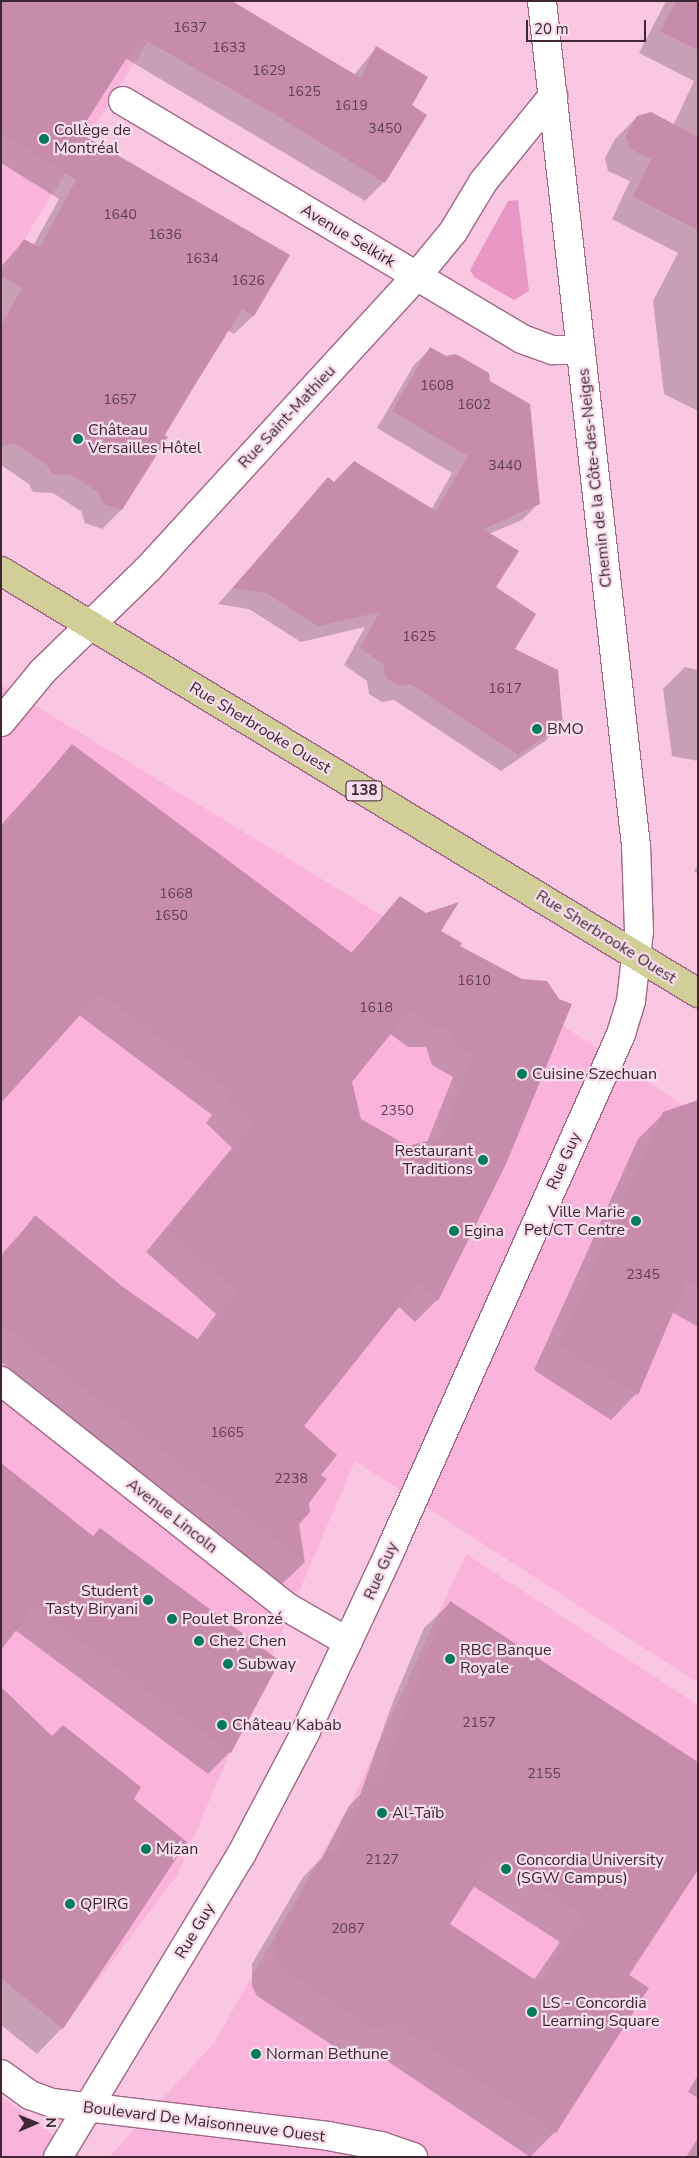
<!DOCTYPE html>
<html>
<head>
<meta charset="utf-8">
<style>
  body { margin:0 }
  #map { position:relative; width:699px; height:2158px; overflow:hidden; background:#fac7e3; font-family:"Nunito Sans",sans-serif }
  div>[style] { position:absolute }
  .built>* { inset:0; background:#fab4db }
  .green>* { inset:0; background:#e896c4 }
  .shadow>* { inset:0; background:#0003 }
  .building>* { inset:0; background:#c78bac }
  .roads { filter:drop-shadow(1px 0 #a06787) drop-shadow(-1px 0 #a06787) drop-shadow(0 1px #a06787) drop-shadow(0 -1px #a06787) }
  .minor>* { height:28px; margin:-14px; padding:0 14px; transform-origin:14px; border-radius:14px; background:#fff }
  .tertiary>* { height:28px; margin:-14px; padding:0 14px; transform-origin:14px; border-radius:14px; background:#fff }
  .secondary>* { height:28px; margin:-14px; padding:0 14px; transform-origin:14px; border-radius:14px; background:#fff }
  .primary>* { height:28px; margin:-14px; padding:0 14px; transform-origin:14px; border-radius:14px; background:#d1ce97 }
  .dots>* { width:14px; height:14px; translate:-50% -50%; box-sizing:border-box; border:2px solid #f7ddeb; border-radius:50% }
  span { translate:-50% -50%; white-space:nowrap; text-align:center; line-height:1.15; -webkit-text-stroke:4.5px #f7ddeb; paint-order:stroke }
  .number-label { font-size:14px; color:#603f51 }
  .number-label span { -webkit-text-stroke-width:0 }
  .shield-label span { padding:1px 4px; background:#f7ddeb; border:1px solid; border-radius:4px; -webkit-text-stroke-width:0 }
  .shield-label { font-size:15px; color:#3e2633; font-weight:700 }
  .poi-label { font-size:16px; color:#3e2633 }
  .left { translate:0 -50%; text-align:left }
  .right { translate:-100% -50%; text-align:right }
  .street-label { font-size:16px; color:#3e2633 }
  .frame { position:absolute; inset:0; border:2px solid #3e2633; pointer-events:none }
  .north { position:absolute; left:10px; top:2098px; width:50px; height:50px; -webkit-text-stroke:4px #f7ddeb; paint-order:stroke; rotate:89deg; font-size:14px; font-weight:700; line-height:20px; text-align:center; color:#3e2633 }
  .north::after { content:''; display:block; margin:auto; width:18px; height:22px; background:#3e2633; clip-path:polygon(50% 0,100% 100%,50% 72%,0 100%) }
  .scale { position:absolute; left:526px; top:20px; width:120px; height:22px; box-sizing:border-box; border:2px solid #3e2633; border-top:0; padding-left:6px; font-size:15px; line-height:18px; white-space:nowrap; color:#3e2633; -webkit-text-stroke:4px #f7ddeb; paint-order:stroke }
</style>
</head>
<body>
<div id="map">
  <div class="built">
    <div style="clip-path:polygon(1px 1px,173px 1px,1px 276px)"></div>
    <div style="clip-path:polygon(1px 685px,545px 1014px,698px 1115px,698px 1683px,355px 1461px,178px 1874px,80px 2004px,1px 1937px)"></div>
    <div style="clip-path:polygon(466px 1554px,698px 1705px,698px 2157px,109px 2157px,214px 2043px,352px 1801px)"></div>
    <div style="clip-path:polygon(1px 2096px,83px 2157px,1px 2157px)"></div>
  </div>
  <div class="green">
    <div style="clip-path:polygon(518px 200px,529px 291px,514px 300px,474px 277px,470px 270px,508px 201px)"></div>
  </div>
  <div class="shadow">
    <div style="clip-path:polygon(1px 1px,354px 75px,376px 48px,410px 105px,425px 115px,384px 182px,365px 201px,125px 58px,77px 133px,289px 256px,253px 316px,234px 334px,227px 330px,121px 510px,102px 529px,85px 523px,81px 511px,53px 493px,33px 492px,29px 484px,1px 465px,1px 267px,24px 240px,33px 246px,59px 199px,1px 163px)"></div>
    <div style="clip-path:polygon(666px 1px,698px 1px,698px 411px,664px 394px,653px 301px,678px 253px,612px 219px,630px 181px,608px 171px,605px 158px,615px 139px,637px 117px,673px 126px,694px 81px,639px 53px)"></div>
    <div style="clip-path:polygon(430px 349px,489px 382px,539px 503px,522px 520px,489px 534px,495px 588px,513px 649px,562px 724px,545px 741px,501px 771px,394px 700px,382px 702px,369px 694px,367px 681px,344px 665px,365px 627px,301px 642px,249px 609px,218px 604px,328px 479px,334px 483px,431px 510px,452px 473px,377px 428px,414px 365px)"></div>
    <div style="clip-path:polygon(685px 667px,698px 670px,698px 761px,672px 756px,663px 689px)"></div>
    <div style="clip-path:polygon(evenodd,72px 746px,350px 954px,400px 898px,459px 946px,522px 980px,437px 1300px,415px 1322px,398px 1306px,302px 1427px,319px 1476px,298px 1524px,304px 1563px,282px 1584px,1px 1362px,1px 1255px,35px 1217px,122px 1288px,197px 1340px,216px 1314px,146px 1252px,232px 1148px,206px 1123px,212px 1115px,79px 1015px,1px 1101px,1px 825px,72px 746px,389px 1033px,408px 1047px,426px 1047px,432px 1065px,453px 1077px,427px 1142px,408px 1148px,360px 1119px,350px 1082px,389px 1033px)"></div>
    <div style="clip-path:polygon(698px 865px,698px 874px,694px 871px)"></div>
    <div style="clip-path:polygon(698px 1105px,698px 1327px,672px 1312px,636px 1394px,611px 1420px,534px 1370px,638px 1139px,664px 1113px)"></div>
    <div style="clip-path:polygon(92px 1537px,279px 1661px,230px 1752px,208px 1774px,15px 1630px)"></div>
    <div style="clip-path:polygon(evenodd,450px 1603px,628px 1975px,555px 2132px,530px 2157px,368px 2048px,346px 2054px,257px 1996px,252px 1986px,252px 1964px,303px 1877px,322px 1858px,349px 1806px,360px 1795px,392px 1704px,424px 1628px,450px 1603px,473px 1886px,560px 1942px,534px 1980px,449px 1925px,473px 1886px)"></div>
    <div style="clip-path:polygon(1px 1707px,52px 1738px,62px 2028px,37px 2054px,1px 2025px)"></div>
    <div style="clip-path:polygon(698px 2075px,698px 2098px,688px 2092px)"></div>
    <div style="clip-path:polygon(698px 2138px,698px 2157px,686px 2157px)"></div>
  </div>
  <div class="building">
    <div style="clip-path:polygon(1px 1px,232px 1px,361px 78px,376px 46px,428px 77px,412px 105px,427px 115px,385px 183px,273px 113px,140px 37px,79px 133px,290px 255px,254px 316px,242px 309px,164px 435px,168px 437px,122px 510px,103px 504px,99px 493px,72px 475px,52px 474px,47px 465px,15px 443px,1px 446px,1px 326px,22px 288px,1px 276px,24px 239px,40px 248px,76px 180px,1px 132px)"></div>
    <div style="clip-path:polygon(676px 1px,698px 1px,698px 50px,660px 31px)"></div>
    <div style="clip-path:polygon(651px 112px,698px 137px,698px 230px,633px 197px,651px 159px,630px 149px,626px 135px,637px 116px)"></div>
    <div style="clip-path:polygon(430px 347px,446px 356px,456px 354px,489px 373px,490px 381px,530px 404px,540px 504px,483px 529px,519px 551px,496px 587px,536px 614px,515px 649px,558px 670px,563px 725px,518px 755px,411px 684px,399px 686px,386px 678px,383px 664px,360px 648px,380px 612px,318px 626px,266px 593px,233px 588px,328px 477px,334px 482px,354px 461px,436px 511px,468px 456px,392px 411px)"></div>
    <div style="clip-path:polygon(evenodd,72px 744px,352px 953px,400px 896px,426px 913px,459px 902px,441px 931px,462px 943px,460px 946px,522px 979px,547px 981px,559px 999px,572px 1004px,506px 1164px,438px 1301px,418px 1283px,304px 1426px,337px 1455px,321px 1475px,327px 1479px,309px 1503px,310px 1512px,299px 1524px,305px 1563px,1px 1323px,1px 1260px,35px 1215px,123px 1287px,200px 1341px,237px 1291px,167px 1230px,253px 1125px,226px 1101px,232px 1093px,100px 993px,1px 1103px,1px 829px,72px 744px,410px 1010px,430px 1026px,448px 1026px,454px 1044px,474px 1055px,442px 1137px,408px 1146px,361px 1119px,352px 1082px,410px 1010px)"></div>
    <div style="clip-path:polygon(698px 1100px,698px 1287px,687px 1280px,638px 1395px,559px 1345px,663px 1112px)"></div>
    <div style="clip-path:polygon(1px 1463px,93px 1536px,100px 1528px,280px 1661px,231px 1753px,34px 1607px,1px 1650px)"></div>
    <div style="clip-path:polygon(evenodd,450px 1601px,698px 1762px,698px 1870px,629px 1975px,649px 1988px,556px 2133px,394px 2023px,373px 2028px,283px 1970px,277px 1960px,277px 1937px,328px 1850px,336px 1852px,374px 1779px,380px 1783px,418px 1677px,450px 1601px,493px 1857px,584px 1915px,540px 1983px,450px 1924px,493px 1857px)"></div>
    <div style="clip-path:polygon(1px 1687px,52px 1736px,63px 1725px,141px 1787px,134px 1799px,187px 1842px,63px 2029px,1px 1978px)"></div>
  </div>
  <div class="roads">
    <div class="minor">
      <div style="left:123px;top:101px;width:465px;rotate:30.8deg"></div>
      <div style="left:522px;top:339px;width:33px;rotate:20deg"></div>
      <div style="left:553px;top:350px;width:28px"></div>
      <div style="left:1px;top:722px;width:65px;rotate:-50.6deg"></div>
      <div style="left:42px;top:672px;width:149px;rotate:-44.2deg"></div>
      <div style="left:149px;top:568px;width:395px;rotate:-47.5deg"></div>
      <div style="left:416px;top:277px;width:58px;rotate:-50.6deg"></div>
      <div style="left:453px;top:232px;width:58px;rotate:-59deg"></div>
      <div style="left:483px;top:182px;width:111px;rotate:-50.9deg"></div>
      <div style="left:1px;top:1381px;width:365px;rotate:38.3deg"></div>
      <div style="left:287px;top:1607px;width:70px;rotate:29.8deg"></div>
    </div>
    <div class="tertiary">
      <div style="left:1px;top:2074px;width:36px;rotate:36deg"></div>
      <div style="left:30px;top:2095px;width:23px;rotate:20deg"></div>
      <div style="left:52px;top:2103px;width:278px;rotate:6.8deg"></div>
      <div style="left:328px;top:2136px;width:54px;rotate:10.7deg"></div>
      <div style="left:381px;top:2146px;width:34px;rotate:19deg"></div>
    </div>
    <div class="secondary">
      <div style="left:58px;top:2157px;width:353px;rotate:-58.8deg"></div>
      <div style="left:241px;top:1855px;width:138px;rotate:-62.3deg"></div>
      <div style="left:305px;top:1733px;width:203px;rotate:-64.9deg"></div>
      <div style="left:391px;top:1549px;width:564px;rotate:-65.93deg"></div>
      <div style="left:621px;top:1034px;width:34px;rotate:-73deg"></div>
      <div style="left:631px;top:1001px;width:70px;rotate:-83.5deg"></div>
      <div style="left:639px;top:931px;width:85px;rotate:-92deg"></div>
      <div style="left:636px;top:846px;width:850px;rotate:-96.35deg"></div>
    </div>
    <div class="primary">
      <div style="left:1px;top:571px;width:815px;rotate:31.19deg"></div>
    </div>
  </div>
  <div class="dots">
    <div style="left:44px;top:139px;background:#027b59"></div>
    <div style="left:78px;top:439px;background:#027b59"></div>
    <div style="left:537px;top:729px;background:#027b59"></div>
    <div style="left:522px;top:1074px;background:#027b59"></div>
    <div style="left:483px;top:1160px;background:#027b59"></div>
    <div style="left:636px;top:1221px;background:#027b59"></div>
    <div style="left:454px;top:1231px;background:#027b59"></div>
    <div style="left:148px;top:1600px;background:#027b59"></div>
    <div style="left:172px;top:1619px;background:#027b59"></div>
    <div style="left:199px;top:1641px;background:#027b59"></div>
    <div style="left:450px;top:1659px;background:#027b59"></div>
    <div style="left:228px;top:1664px;background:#027b59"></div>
    <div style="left:222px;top:1725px;background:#027b59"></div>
    <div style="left:382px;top:1813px;background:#027b59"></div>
    <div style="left:146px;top:1849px;background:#027b59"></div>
    <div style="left:506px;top:1869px;background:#027b59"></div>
    <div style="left:70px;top:1904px;background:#027b59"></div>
    <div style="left:532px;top:2012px;background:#027b59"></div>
    <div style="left:256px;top:2054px;background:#027b59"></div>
  </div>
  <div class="number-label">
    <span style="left:190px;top:28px">1637</span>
    <span style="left:229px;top:48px">1633</span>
    <span style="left:269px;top:71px">1629</span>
    <span style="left:304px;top:92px">1625</span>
    <span style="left:351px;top:106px">1619</span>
    <span style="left:385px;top:129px">3450</span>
    <span style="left:120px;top:215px">1640</span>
    <span style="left:165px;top:235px">1636</span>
    <span style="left:202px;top:259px">1634</span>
    <span style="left:248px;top:281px">1626</span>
    <span style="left:437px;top:386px">1608</span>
    <span style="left:120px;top:400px">1657</span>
    <span style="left:474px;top:405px">1602</span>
    <span style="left:505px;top:466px">3440</span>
    <span style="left:419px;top:637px">1625</span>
    <span style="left:505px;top:689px">1617</span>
    <span style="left:176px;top:894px">1668</span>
    <span style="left:171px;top:916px">1650</span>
    <span style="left:474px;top:981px">1610</span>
    <span style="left:376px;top:1008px">1618</span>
    <span style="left:397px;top:1111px">2350</span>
    <span style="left:643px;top:1275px">2345</span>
    <span style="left:227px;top:1433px">1665</span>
    <span style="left:291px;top:1479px">2238</span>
    <span style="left:479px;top:1723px">2157</span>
    <span style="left:544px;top:1774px">2155</span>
    <span style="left:382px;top:1860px">2127</span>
    <span style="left:348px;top:1929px">2087</span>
  </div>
  <div class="shield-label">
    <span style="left:364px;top:791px">138</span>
  </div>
  <div class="poi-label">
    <span class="left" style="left:54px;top:139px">Collège de<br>Montréal</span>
    <span class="left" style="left:88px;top:439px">Château<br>Versailles Hôtel</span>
    <span class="left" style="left:547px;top:729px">BMO</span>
    <span class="left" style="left:532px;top:1074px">Cuisine Szechuan</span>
    <span class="right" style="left:473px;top:1160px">Restaurant<br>Traditions</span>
    <span class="right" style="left:625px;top:1221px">Ville Marie<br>Pet/CT Centre</span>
    <span class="left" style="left:464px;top:1231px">Egina</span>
    <span class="right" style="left:138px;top:1600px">Student<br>Tasty Biryani</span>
    <span class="left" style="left:182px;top:1619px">Poulet Bronzé</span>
    <span class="left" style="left:209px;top:1641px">Chez Chen</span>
    <span class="left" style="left:460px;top:1659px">RBC Banque<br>Royale</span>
    <span class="left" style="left:238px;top:1664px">Subway</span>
    <span class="left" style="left:232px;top:1725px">Château Kabab</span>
    <span class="left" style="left:392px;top:1813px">Al-Taïb</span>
    <span class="left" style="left:156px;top:1849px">Mizan</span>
    <span class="left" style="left:516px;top:1869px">Concordia University<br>(SGW Campus)</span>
    <span class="left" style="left:80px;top:1904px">QPIRG</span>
    <span class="left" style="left:542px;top:2012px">LS - Concordia<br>Learning Square</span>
    <span class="left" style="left:266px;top:2054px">Norman Bethune</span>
  </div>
  <div class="street-label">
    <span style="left:348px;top:236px;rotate:31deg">Avenue Selkirk</span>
    <span style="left:287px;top:417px;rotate:-47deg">Rue Saint-Mathieu</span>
    <span style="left:595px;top:478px;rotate:-96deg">Chemin de la Côte-des-Neiges</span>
    <span style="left:260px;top:728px;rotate:31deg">Rue Sherbrooke Ouest</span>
    <span style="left:606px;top:937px;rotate:32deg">Rue Sherbrooke Ouest</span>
    <span style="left:564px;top:1161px;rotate:-66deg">Rue Guy</span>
    <span style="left:172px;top:1516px;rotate:38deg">Avenue Lincoln</span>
    <span style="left:381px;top:1571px;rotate:-66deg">Rue Guy</span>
    <span style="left:195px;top:1931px;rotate:-59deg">Rue Guy</span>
    <span style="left:204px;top:2122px;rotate:7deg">Boulevard De Maisonneuve Ouest</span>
  </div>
  <div class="frame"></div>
  <div class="north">N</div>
  <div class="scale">20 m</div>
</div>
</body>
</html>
